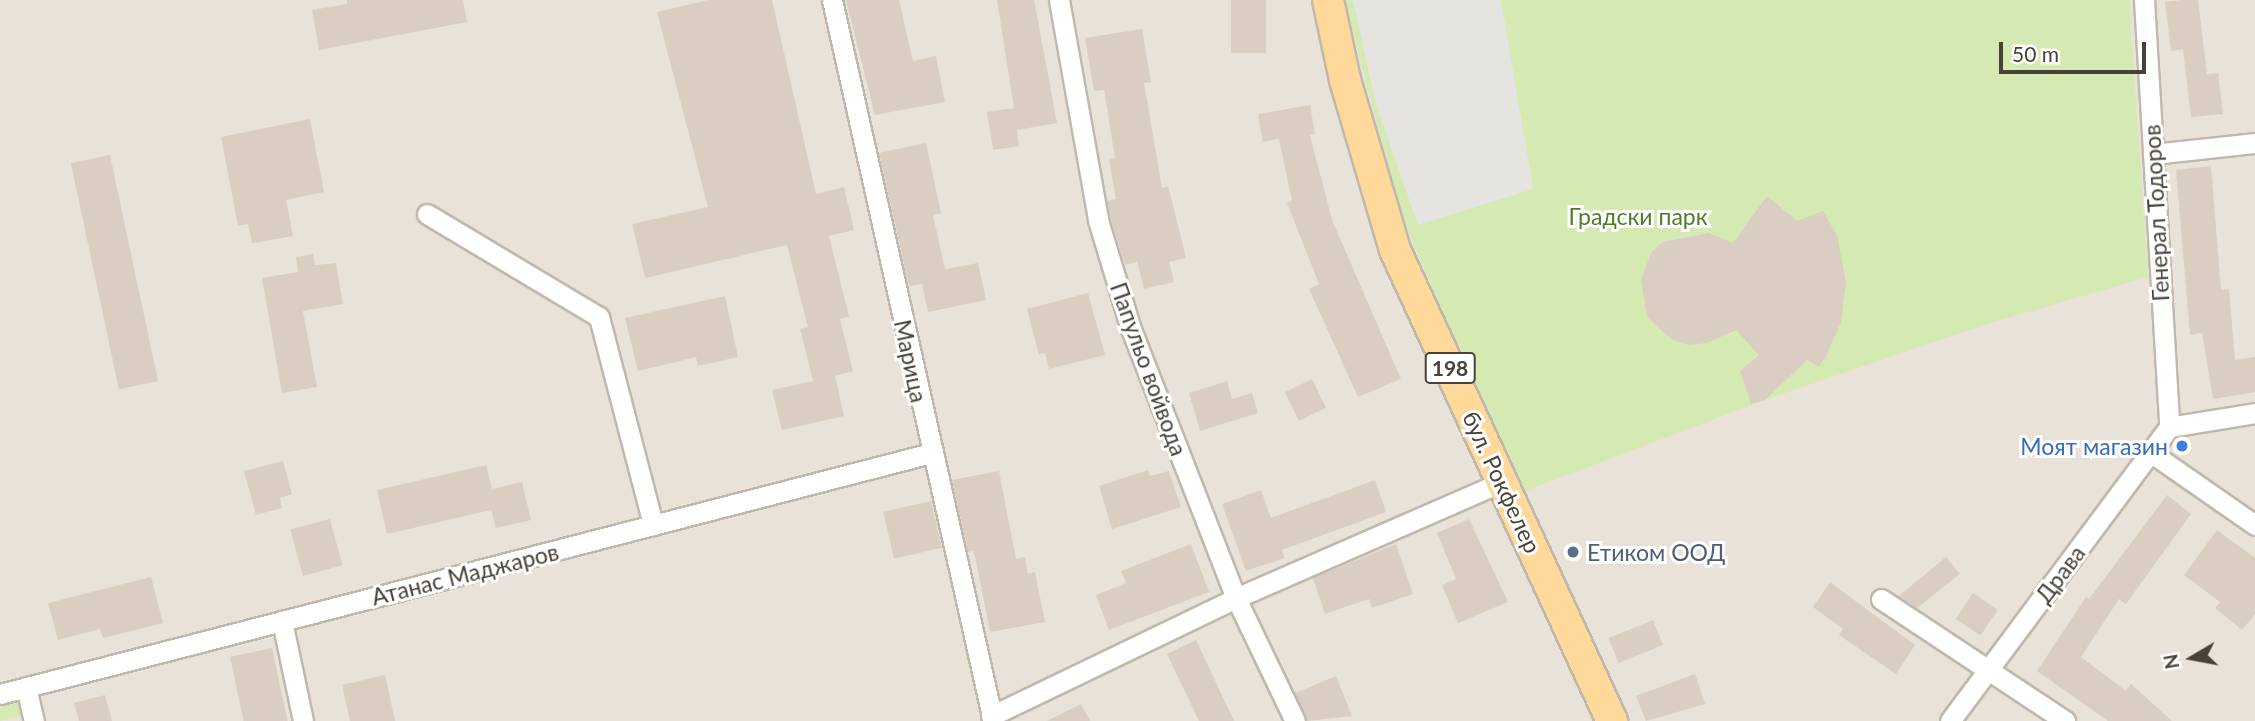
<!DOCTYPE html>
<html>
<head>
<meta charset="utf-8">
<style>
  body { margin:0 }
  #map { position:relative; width:2255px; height:721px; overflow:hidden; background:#f5f1ea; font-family:Lato,sans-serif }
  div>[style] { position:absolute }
  .residential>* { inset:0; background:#e9e2d8; transform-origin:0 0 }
  .green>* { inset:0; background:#d5e9b3 }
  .parking>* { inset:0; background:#e6e4e1 }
  .building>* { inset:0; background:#dacec2; transform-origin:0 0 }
  .roads { filter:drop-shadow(2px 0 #c1b8ac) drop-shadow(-2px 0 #c1b8ac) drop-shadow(0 2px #c1b8ac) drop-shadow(0 -2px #c1b8ac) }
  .street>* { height:19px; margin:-9.5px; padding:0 9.5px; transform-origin:9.5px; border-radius:9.5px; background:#fff }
  .primary>* { height:30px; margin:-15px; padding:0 15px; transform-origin:15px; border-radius:15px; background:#ffd999 }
  .dots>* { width:19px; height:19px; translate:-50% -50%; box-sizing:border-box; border:4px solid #fff; border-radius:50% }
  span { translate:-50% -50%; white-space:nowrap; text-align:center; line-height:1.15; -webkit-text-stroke:6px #fff; paint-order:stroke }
  .shield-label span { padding:2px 5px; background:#fff; border:2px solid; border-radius:5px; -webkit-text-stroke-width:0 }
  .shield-label { font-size:21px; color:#494138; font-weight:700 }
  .street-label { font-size:23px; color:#494138 }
  .park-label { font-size:23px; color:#507c29 }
  .shop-label { font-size:23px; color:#366cbe }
  .right { translate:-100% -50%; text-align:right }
  .service-label { font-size:23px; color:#4e5e75 }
  .left { translate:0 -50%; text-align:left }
  .north { position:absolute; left:2157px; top:623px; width:70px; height:70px; -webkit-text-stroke:5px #fff; paint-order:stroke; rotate:260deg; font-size:19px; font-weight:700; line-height:28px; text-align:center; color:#494138 }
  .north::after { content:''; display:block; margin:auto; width:24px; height:32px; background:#494138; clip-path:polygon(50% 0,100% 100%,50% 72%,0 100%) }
  .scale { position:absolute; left:1999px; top:42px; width:147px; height:32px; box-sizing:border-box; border:4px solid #494138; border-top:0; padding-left:9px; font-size:21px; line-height:24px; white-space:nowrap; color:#494138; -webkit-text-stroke:5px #fff; paint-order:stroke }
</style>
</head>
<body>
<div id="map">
  <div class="residential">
    <div style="left:0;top:0;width:2255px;height:721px"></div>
  </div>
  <div class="green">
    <div style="clip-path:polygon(1344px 0,2129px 0,2148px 277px,1984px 325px,1765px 400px,1522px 492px,1402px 218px)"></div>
    <div style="clip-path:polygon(26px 687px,32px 713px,0 721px,0 694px)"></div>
  </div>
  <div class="parking">
    <div style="clip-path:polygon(1353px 0,1501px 0,1533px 189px,1418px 225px,1376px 104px)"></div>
  </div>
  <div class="building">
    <div style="clip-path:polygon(347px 0,463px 0,467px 22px,319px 50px,312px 10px,347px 4px)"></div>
    <div style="clip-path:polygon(708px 0,772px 0,816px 194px,844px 187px,854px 230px,829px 236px,849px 317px,840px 319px,853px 371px,835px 376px,844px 416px,782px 430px,772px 390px,813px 381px,800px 329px,808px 327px,787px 245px,645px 278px,632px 224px,708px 207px,657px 12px)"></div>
    <div style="clip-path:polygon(846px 0,899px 0,913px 61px,936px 56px,945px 102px,875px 115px)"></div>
    <div style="clip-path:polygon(997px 0,1034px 0,1057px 123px,1017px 130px,1019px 146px,993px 150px,987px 112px,1014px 108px)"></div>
    <div style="left:1231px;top:0;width:35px;height:53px"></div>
    <div style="clip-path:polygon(2182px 0,2198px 0,2207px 74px,2218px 73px,2223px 114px,2191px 117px,2183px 49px,2171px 51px,2165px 2px)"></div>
    <div style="clip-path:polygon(1142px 29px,1151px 82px,1144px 83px,1162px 188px,1168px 186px,1186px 258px,1169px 262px,1174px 282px,1144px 289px,1137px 262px,1125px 265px,1110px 216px,1107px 201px,1116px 199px,1109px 160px,1115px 158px,1104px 90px,1094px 91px,1085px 38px)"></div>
    <div style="clip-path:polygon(1310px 105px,1315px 134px,1310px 135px,1332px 220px,1401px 379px,1358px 397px,1309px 289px,1319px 284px,1287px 203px,1292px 201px,1279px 139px,1263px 142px,1258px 114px)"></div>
    <div style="clip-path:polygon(310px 119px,324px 192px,286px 200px,293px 236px,252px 243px,248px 224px,238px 226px,221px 137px)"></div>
    <div style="clip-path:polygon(926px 143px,941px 213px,933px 215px,945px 269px,978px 263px,986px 300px,928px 312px,922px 284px,909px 286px,879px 153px)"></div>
    <div style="left:110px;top:155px;width:231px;height:40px;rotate:78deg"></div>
    <div style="clip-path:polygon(2211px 166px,2221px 290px,2229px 289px,2235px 360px,2255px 357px,2255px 392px,2213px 399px,2202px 333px,2190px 335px,2176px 170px)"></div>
    <div style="clip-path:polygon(1767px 196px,1797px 221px,1823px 211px,1837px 235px,1846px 283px,1841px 322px,1826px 356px,1818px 367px,1807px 360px,1765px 400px,1751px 404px,1740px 371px,1759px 355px,1736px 330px,1707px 343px,1689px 345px,1672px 340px,1647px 317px,1641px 280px,1651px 253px,1662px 242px,1709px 233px,1733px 243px)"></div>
    <div style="clip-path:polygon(313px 254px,315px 265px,336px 263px,343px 304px,303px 311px,317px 387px,282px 393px,262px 278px,298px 272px,296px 257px)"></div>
    <div style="clip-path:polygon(1088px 293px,1105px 355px,1049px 369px,1045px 353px,1039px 354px,1027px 309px)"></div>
    <div style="clip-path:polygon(725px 296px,738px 357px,698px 366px,696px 357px,638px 371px,625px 318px)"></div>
    <div style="left:1312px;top:379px;width:32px;height:30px;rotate:64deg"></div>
    <div style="clip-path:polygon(1227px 381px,1232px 399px,1252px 393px,1258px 413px,1200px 431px,1189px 393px)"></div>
    <div style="clip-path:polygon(283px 461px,292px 494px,280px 498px,282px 508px,256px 515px,244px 471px)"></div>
    <div style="clip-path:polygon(486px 465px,492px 489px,522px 482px,531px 520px,496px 528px,491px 510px,387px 534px,377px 490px)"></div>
    <div style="clip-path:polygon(1148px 470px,1150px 476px,1169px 471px,1181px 507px,1112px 529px,1099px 486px)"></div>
    <div style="clip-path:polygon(999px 471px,1016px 559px,1025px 557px,1028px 574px,1035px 572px,1045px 622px,990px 632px,974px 551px,968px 552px,952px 480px)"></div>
    <div style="clip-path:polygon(1375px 480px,1386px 512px,1282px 550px,1285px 558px,1246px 571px,1222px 504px,1261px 490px,1271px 518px)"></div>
    <div style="clip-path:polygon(2167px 495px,2191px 514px,2126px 604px,2119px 599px,2081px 657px,2126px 691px,2131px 684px,2172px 721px,2108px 721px,2037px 671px,2086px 597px,2089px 599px)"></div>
    <div style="left:931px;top:501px;width:48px;height:49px;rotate:77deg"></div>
    <div style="left:330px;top:519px;width:48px;height:41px;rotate:75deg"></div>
    <div style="clip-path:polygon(1469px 519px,1508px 602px,1458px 623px,1442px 585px,1456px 579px,1437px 533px)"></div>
    <div style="clip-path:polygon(2217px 530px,2255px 558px,2255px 614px,2242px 630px,2215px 608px,2220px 602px,2184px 575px)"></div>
    <div style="clip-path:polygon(1191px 544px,1209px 592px,1109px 630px,1096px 595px,1126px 583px,1121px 571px)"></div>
    <div style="clip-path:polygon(1396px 544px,1413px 594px,1372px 608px,1369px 599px,1325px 614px,1313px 578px)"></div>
    <div style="clip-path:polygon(1946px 557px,1960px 574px,1917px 608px,1899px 596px)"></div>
    <div style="clip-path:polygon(151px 577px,163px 623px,103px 638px,100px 629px,58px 640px,48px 603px)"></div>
    <div style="clip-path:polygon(1830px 582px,1915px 645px,1896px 674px,1839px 635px,1843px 629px,1813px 607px)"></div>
    <div style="left:1973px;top:593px;width:30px;height:31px;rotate:34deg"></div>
    <div style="left:1653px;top:620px;width:27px;height:48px;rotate:68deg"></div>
    <div style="clip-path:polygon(1196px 640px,1234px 721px,1199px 721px,1167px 654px)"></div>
    <div style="left:272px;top:648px;width:75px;height:43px;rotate:78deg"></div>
    <div style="clip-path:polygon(1695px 674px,1705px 704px,1646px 721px,1636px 696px)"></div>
    <div style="clip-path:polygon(385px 675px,395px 721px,350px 721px,342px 685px)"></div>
    <div style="clip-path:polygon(1336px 676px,1352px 716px,1307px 721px,1295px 693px)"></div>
    <div style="clip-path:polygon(105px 695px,112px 721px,79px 721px,74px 703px)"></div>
    <div style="clip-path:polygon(1081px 704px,1090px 721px,1047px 721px)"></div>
  </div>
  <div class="roads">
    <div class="street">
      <div style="left:832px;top:0;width:739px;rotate:77.41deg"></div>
      <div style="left:1059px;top:0;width:223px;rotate:79.9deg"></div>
      <div style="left:1098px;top:220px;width:114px;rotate:73.2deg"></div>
      <div style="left:1131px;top:329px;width:289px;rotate:68.7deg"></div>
      <div style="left:1236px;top:598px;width:136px;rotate:64.4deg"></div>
      <div style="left:2144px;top:0;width:428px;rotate:86.6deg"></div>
      <div style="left:2153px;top:154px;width:103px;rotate:-6.2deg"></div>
      <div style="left:427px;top:214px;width:200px;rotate:30.9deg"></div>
      <div style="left:599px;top:317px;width:215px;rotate:75.4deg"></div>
      <div style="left:2169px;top:427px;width:87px;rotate:-9.2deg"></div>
      <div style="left:2150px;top:452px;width:128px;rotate:34.8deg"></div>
      <div style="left:1881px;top:599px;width:221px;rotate:33.5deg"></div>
      <div style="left:282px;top:621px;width:102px;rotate:78.1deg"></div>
      <div style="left:26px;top:687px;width:35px;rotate:77deg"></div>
      <div style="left:0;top:694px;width:962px;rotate:-14.51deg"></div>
      <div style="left:991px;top:716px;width:272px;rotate:-25.7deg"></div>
      <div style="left:1236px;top:598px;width:290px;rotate:-23.6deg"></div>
      <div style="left:1950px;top:721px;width:367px;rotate:-53.3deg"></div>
    </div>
    <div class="primary">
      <div style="left:1328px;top:0;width:82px;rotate:78deg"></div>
      <div style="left:1345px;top:80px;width:177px;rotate:73.6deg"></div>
      <div style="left:1395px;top:250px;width:519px;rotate:65.26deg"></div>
    </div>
  </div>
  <div class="dots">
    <div style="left:2182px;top:446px;background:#3f7fe0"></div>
    <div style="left:1573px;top:552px;background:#5c6f8a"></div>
  </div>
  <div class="shield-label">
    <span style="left:1450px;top:368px">198</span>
  </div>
  <div class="street-label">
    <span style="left:2156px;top:213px;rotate:-93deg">Генерал Тодоров</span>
    <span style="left:911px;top:361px;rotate:78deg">Марица</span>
    <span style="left:1149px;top:369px;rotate:70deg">Папульо войвода</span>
    <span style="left:1502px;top:482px;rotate:65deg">бул. Рокфелер</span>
    <span style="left:465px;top:574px;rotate:-14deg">Атанас Маджаров</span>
    <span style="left:2060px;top:574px;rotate:-53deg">Драва</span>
  </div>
  <div class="park-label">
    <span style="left:1638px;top:216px">Градски парк</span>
  </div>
  <div class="shop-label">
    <span class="right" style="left:2168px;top:446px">Моят магазин</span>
  </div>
  <div class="service-label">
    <span class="left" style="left:1587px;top:552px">Етиком ООД</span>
  </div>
  <div class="north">N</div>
  <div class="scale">50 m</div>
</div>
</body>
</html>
